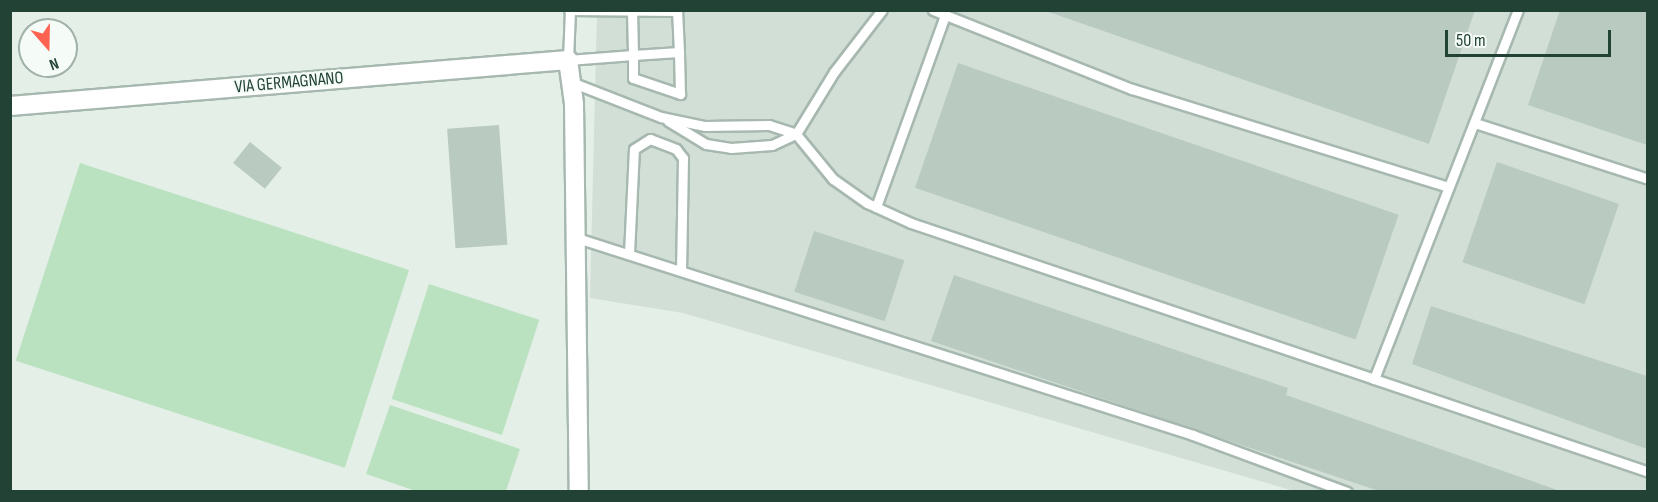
<!DOCTYPE html>
<html>
<head>
<meta charset="utf-8">
<style>
  body { margin:0 }
  #map { position:relative; width:1658px; height:502px; overflow:hidden; background:#e4efe8; font-family:"Sofia Sans Condensed",sans-serif }
  div>[style] { position:absolute }
  .built>* { inset:0; background:#d2dfd7 }
  .green>* { inset:0; background:#bbe2c0; transform-origin:0 0 }
  .building>* { inset:0; background:#b9cac1; transform-origin:0 0 }
  .roads { filter:drop-shadow(2px 0 #a6b8af) drop-shadow(-2px 0 #a6b8af) drop-shadow(0 2px #a6b8af) drop-shadow(0 -2px #a6b8af) }
  .service>* { height:9px; margin:-4.5px; padding:0 4.5px; transform-origin:4.5px; border-radius:4.5px; background:#fff }
  .minor>* { height:18px; margin:-9px; padding:0 9px; transform-origin:9px; border-radius:9px; background:#fff }
  span { translate:-50% -50%; white-space:nowrap; text-align:center; line-height:1.15; -webkit-text-stroke:4.5px #f5fbf7; paint-order:stroke }
  .street-label { font-size:18px; color:#214235 }
  .frame { position:absolute; inset:0; border:12px solid #214235; pointer-events:none }
  .north { position:absolute; left:18px; top:18px; width:60px; height:60px; box-sizing:border-box; background:#f5fbf7; border:2px solid #a0b1a9; border-radius:50%; rotate:160deg; font-size:16px; font-weight:700; line-height:24px; text-align:center; color:#214235 }
  .north::after { content:''; display:block; margin:auto; width:21px; height:27px; background:#fe6352; clip-path:polygon(50% 0,100% 100%,50% 72%,0 100%) }
  .scale { position:absolute; left:1445px; top:30px; width:166px; height:27px; box-sizing:border-box; border:3px solid #214235; border-top:0; padding-left:8px; font-size:18px; line-height:21px; white-space:nowrap; color:#214235; -webkit-text-stroke:4px #f5fbf7; paint-order:stroke }
</style>
</head>
<body>
<div id="map">
  <div class="built">
    <div style="clip-path:polygon(597px 11px,1647px 11px,1647px 491px,1294px 491px,683px 313px,590px 298px)"></div>
  </div>
  <div class="green">
    <div style="left:80px;top:163px;width:346px;height:208px;rotate:18deg"></div>
    <div style="left:429px;top:284px;width:116px;height:121px;rotate:18deg"></div>
    <div style="clip-path:polygon(390px 405px,520px 449px,506px 491px,416px 491px,366px 474px)"></div>
  </div>
  <div class="building">
    <div style="clip-path:polygon(1043px 10px,1475px 10px,1429px 144px)"></div>
    <div style="clip-path:polygon(1560px 10px,1647px 10px,1647px 145px,1528px 105px)"></div>
    <div style="left:958px;top:63px;width:466px;height:132px;rotate:19deg"></div>
    <div style="left:499px;top:125px;width:120px;height:52px;rotate:86deg"></div>
    <div style="left:250px;top:142px;width:41px;height:27px;rotate:39deg"></div>
    <div style="left:1497px;top:162px;width:129px;height:106px;rotate:19deg"></div>
    <div style="left:814px;top:231px;width:95px;height:64px;rotate:18deg"></div>
    <div style="clip-path:polygon(954px 275px,1288px 388px,1286px 395px,1563px 492px,1382px 492px,931px 341px)"></div>
    <div style="clip-path:polygon(1431px 306px,1647px 376px,1647px 449px,1412px 364px)"></div>
  </div>
  <div class="roads">
    <div class="service">
      <div style="left:569px;top:10px;width:108px;rotate:0.5deg"></div>
      <div style="left:570px;top:10px;width:50px;rotate:92.3deg"></div>
      <div style="left:568px;top:60px;width:65px;rotate:-4.4deg"></div>
      <div style="left:633px;top:55px;width:23px;rotate:90deg"></div>
      <div style="left:633px;top:78px;width:50px;rotate:18.8deg"></div>
      <div style="left:680px;top:94px;width:42px;rotate:-91.4deg"></div>
      <div style="left:632px;top:10px;width:45px;rotate:88.7deg"></div>
      <div style="left:633px;top:55px;width:46px;rotate:-3.7deg"></div>
      <div style="left:679px;top:52px;width:42px;rotate:-92.7deg"></div>
      <div style="left:933px;top:10px;width:214px;rotate:21.7deg"></div>
      <div style="left:1132px;top:89px;width:331px;rotate:17.2deg"></div>
      <div style="left:571px;top:82px;width:97px;rotate:21.3deg"></div>
      <div style="left:661px;top:117px;width:45px;rotate:11.6deg"></div>
      <div style="left:705px;top:126px;width:64px;rotate:-0.9deg"></div>
      <div style="left:769px;top:125px;width:28px;rotate:18deg"></div>
      <div style="left:796px;top:134px;width:58px;rotate:50.6deg"></div>
      <div style="left:833px;top:179px;width:42px;rotate:35.2deg"></div>
      <div style="left:867px;top:203px;width:48px;rotate:24.4deg"></div>
      <div style="left:911px;top:223px;width:489px;rotate:18.6deg"></div>
      <div style="left:1374px;top:379px;width:396px;rotate:-68.7deg"></div>
      <div style="left:668px;top:121px;width:44px;rotate:31.2deg"></div>
      <div style="left:706px;top:144px;width:25px;rotate:9deg"></div>
      <div style="left:731px;top:148px;width:41px;rotate:-4.2deg"></div>
      <div style="left:772px;top:145px;width:26px;rotate:-25deg"></div>
      <div style="left:796px;top:134px;width:73px;rotate:-58.5deg"></div>
      <div style="left:834px;top:72px;width:78px;rotate:-52.3deg"></div>
      <div style="left:1475px;top:123px;width:182px;rotate:17.9deg"></div>
      <div style="left:876px;top:207px;width:204px;rotate:-70.2deg"></div>
      <div style="left:574px;top:237px;width:650px;rotate:17.74deg"></div>
      <div style="left:1193px;top:435px;width:164px;rotate:20.3deg"></div>
      <div style="left:629px;top:254px;width:105px;rotate:-87.3deg"></div>
      <div style="left:634px;top:149px;width:19px;rotate:-32deg"></div>
      <div style="left:650px;top:139px;width:28px;rotate:21deg"></div>
      <div style="left:676px;top:149px;width:11px;rotate:52deg"></div>
      <div style="left:683px;top:158px;width:112px;rotate:91deg"></div>
      <div style="left:1374px;top:379px;width:289px;rotate:18.7deg"></div>
    </div>
    <div class="minor">
      <div style="left:10px;top:106px;width:560px;rotate:-4.71deg"></div>
      <div style="left:568px;top:60px;width:44px;rotate:82.2deg"></div>
      <div style="left:574px;top:104px;width:388px;rotate:89.3deg"></div>
    </div>
  </div>
  <div class="street-label">
    <span style="left:289px;top:83px;rotate:-5deg">VIA GERMAGNANO</span>
  </div>
  <div class="frame"></div>
  <div class="north">N</div>
  <div class="scale">50 m</div>
</div>
</body>
</html>
